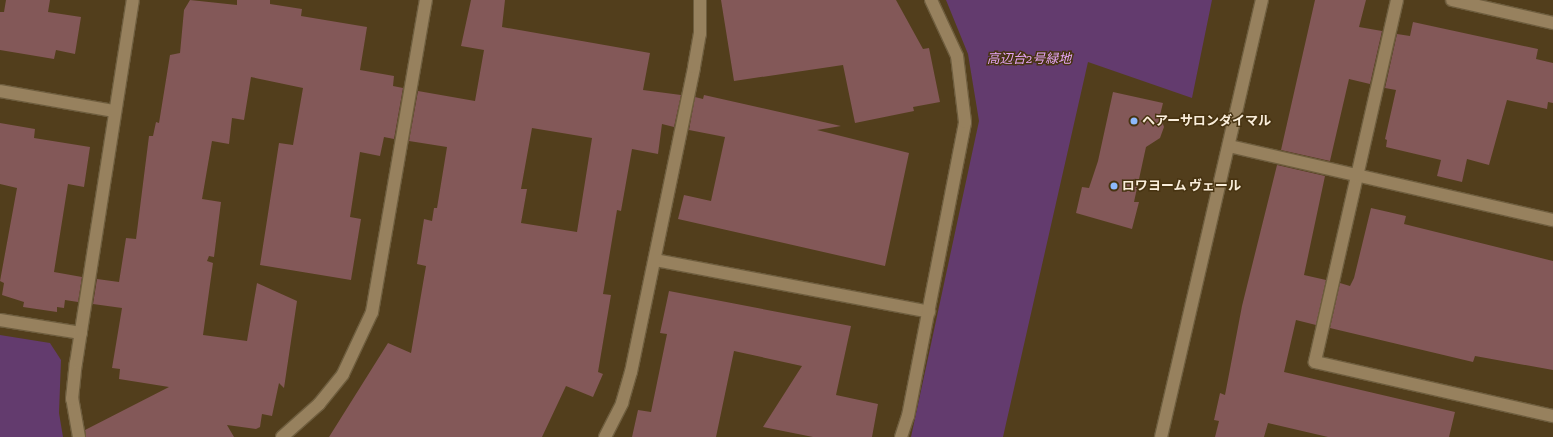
<!DOCTYPE html>
<html>
<head>
<meta charset="utf-8">
<style>
  body { margin:0 }
  #map { position:relative; width:1553px; height:437px; overflow:hidden; background:#523e1c; font-family:"Zilla Slab","Noto Sans JP",serif }
  div>[style] { position:absolute }
  .green>* { inset:0; background:#633b6e }
  .building>* { inset:0; background:#835858 }
  .roads { filter:drop-shadow(1px 0 #6e5d3e) drop-shadow(-1px 0 #6e5d3e) drop-shadow(0 1px #6e5d3e) drop-shadow(0 -1px #6e5d3e) }
  .minor>* { height:12px; margin:-6px; padding:0 6px; transform-origin:6px; border-radius:6px; background:#97815e }
  .dots>* { width:11px; height:11px; translate:-50% -50%; box-sizing:border-box; border:2px solid #473311; border-radius:50% }
  span { translate:-50% -50%; white-space:nowrap; text-align:center; line-height:1.15; -webkit-text-stroke:3px #473311; paint-order:stroke }
  .park-label { font-size:13px; color:#e6a6f7; font-style:italic }
  .poi-label { font-size:13px; color:#faeedb; font-weight:700 }
  .left { translate:0 -50%; text-align:left }
</style>
</head>
<body>
<div id="map">
  <div class="green">
    <div style="clip-path:polygon(946px 0,1212px 0,1192px 98px,1088px 62px,1003px 437px,911px 437px,979px 121px,968px 54px)"></div>
    <div style="clip-path:polygon(0 335px,50px 343px,61px 360px,59px 413px,63px 437px,0 437px)"></div>
  </div>
  <div class="building">
    <div style="clip-path:polygon(6px 0,50px 0,48px 12px,81px 17px,75px 54px,56px 50px,54px 59px,0 50px,0 12px,4px 12px)"></div>
    <div style="clip-path:polygon(190px 0,237px 5px,237px 0,270px 0,270px 4px,302px 9px,301px 16px,367px 27px,360px 70px,394px 76px,393px 86px,403px 88px,394px 139px,384px 137px,380px 156px,360px 152px,350px 217px,361px 219px,351px 280px,260px 265px,279px 143px,293px 145px,303px 88px,251px 77px,244px 120px,232px 118px,229px 144px,212px 141px,202px 199px,221px 202px,214px 257px,209px 256px,207px 261px,213px 263px,203px 335px,247px 341px,257px 283px,297px 301px,284px 388px,279px 383px,272px 416px,262px 414px,260px 427px,256px 429px,227px 425px,234px 437px,86px 437px,85px 430px,169px 387px,119px 379px,120px 369px,112px 368px,122px 308px,93px 304px,97px 279px,119px 282px,126px 238px,136px 239px,149px 136px,153px 136px,156px 122px,159px 123px,170px 55px,180px 53px,184px 10px)"></div>
    <div style="clip-path:polygon(evenodd,471px 0,505px 0,502px 27px,650px 53px,643px 90px,681px 95px,674px 127px,662px 124px,658px 154px,632px 149px,621px 211px,617px 210px,603px 294px,611px 295px,598px 372px,603px 374px,593px 397px,566px 386px,542px 437px,329px 437px,388px 343px,411px 353px,426px 266px,417px 264px,424px 219px,432px 221px,434px 208px,437px 208px,447px 147px,409px 141px,418px 91px,475px 101px,484px 50px,461px 46px,471px 0,532px 128px,592px 138px,577px 232px,521px 223px,527px 189px,521px 189px,532px 128px)"></div>
    <div style="clip-path:polygon(721px 0,896px 0,923px 49px,929px 48px,940px 102px,913px 107px,914px 111px,855px 123px,843px 65px,734px 81px)"></div>
    <div style="clip-path:polygon(1315px 0,1366px 0,1359px 27px,1382px 31px,1370px 84px,1349px 79px,1330px 161px,1281px 150px)"></div>
    <div style="clip-path:polygon(1413px 22px,1538px 49px,1536px 59px,1553px 63px,1553px 103px,1548px 102px,1547px 109px,1507px 100px,1489px 165px,1467px 159px,1462px 182px,1437px 176px,1441px 160px,1386px 147px,1387px 140px,1385px 139px,1396px 90px,1385px 88px,1397px 34px,1410px 36px)"></div>
    <div style="clip-path:polygon(1113px 92px,1163px 103px,1160px 115px,1164px 127px,1160px 138px,1146px 147px,1134px 202px,1139px 202px,1132px 229px,1076px 213px,1082px 187px,1089px 188px,1098px 161px)"></div>
    <div style="clip-path:polygon(704px 95px,841px 126px,817px 130px,909px 153px,885px 266px,678px 219px,684px 195px,711px 201px,725px 137px,689px 130px,695px 97px,703px 99px)"></div>
    <div style="clip-path:polygon(0 123px,35px 129px,34px 138px,90px 147px,84px 187px,68px 184px,54px 272px,82px 277px,78px 302px,65px 300px,64px 308px,57px 307px,57px 312px,23px 307px,24px 302px,2px 295px,4px 283px,0 281px,17px 188px,0 184px)"></div>
    <div style="clip-path:polygon(1277px 165px,1325px 176px,1304px 275px,1326px 280px,1316px 325px,1296px 320px,1284px 372px,1455px 412px,1449px 437px,1328px 437px,1268px 423px,1264px 437px,1215px 437px,1219px 421px,1214px 420px,1220px 393px,1225px 395px,1242px 306px)"></div>
    <div style="clip-path:polygon(1371px 208px,1406px 216px,1404px 224px,1553px 261px,1553px 370px,1475px 356px,1473px 362px,1330px 328px,1340px 283px,1350px 286px,1354px 278px)"></div>
    <div style="clip-path:polygon(669px 291px,851px 326px,836px 395px,878px 404px,872px 437px,813px 437px,763px 427px,802px 366px,734px 351px,716px 437px,632px 437px,638px 410px,651px 412px,667px 334px,660px 333px)"></div>
  </div>
  <div class="roads">
    <div class="minor">
      <div style="left:1397px;top:0;width:371px;rotate:102.8deg"></div>
      <div style="left:1315px;top:362px;width:244px;rotate:12.8deg"></div>
      <div style="left:1452px;top:0;width:104px;rotate:12.8deg"></div>
      <div style="left:0;top:91px;width:116px;rotate:10deg"></div>
      <div style="left:1229px;top:146px;width:332px;rotate:12.9deg"></div>
      <div style="left:655px;top:260px;width:279px;rotate:10.7deg"></div>
      <div style="left:0;top:320px;width:82px;rotate:9.1deg"></div>
      <div style="left:79px;top:437px;width:39px;rotate:-100deg"></div>
      <div style="left:72px;top:399px;width:36px;rotate:-84deg"></div>
      <div style="left:76px;top:363px;width:367px;rotate:-81.1deg"></div>
      <div style="left:282px;top:437px;width:50px;rotate:-41.7deg"></div>
      <div style="left:319px;top:404px;width:38px;rotate:-51deg"></div>
      <div style="left:343px;top:374px;width:68px;rotate:-64.9deg"></div>
      <div style="left:372px;top:312px;width:317px;rotate:-80.2deg"></div>
      <div style="left:605px;top:437px;width:38px;rotate:-63deg"></div>
      <div style="left:622px;top:403px;width:32px;rotate:-74deg"></div>
      <div style="left:631px;top:372px;width:311px;rotate:-78.3deg"></div>
      <div style="left:694px;top:67px;width:34px;rotate:-80deg"></div>
      <div style="left:700px;top:34px;width:34px;rotate:-90deg"></div>
      <div style="left:901px;top:437px;width:22px;rotate:-72deg"></div>
      <div style="left:908px;top:416px;width:299px;rotate:-79deg"></div>
      <div style="left:965px;top:122px;width:66px;rotate:-96.9deg"></div>
      <div style="left:957px;top:56px;width:62px;rotate:-114.9deg"></div>
      <div style="left:1161px;top:437px;width:449px;rotate:-77deg"></div>
    </div>
  </div>
  <div class="dots">
    <div style="left:1134px;top:121px;background:#8db9fc"></div>
    <div style="left:1114px;top:186px;background:#8db9fc"></div>
  </div>
  <div class="park-label">
    <span style="left:1029px;top:59px">高辺台2号緑地</span>
  </div>
  <div class="poi-label">
    <span class="left" style="left:1142px;top:121px">ヘアーサロンダイマル</span>
    <span class="left" style="left:1122px;top:186px">ロワヨーム ヴェール</span>
  </div>
</div>
</body>
</html>
